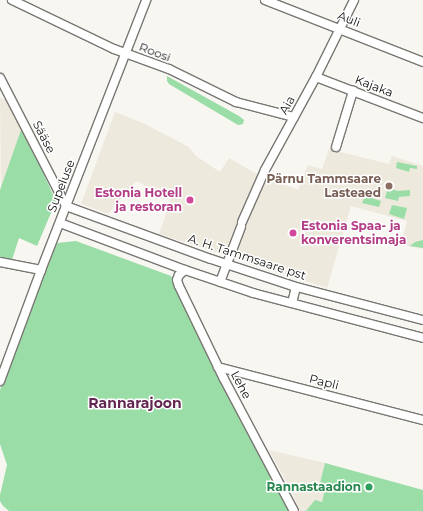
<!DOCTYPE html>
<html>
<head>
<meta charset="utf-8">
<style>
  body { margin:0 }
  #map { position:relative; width:423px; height:511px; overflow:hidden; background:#f8f6f1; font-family:Montserrat,sans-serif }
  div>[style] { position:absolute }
  .built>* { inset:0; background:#ede9dd }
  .green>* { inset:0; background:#9bdda6 }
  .roads { filter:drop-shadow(1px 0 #797773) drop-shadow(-1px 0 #797773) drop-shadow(0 1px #797773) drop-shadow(0 -1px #797773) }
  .minor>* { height:8px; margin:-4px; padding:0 4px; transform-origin:4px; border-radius:4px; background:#fff }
  .dots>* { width:11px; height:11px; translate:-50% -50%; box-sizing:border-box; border:2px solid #fff; border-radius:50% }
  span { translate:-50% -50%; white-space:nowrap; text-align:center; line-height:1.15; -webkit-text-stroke:3px #fff; paint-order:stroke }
  .street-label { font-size:12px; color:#11100f }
  .education-label { font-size:12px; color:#785e54; font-weight:700 }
  .right { translate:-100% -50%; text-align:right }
  .hotel-label { font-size:12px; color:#b23c85; font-weight:700 }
  .left { translate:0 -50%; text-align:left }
  .leisure-label { font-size:12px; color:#27864d; font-weight:700 }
  .quarter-label { font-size:14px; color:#622750; font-weight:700 }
</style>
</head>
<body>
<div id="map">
  <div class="built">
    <div style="clip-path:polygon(0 98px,9px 101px,22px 127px,1px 190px)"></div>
    <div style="clip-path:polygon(115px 112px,141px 122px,189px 147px,196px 156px,220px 172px,229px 158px,253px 172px,298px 190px,308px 165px,322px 169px,329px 149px,389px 164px,392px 156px,423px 166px,423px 249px,401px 245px,407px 221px,351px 206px,327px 288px,159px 234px,171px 199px,136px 181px,108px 214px,81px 204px)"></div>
    <div style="clip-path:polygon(269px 450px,325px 463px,320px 483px,326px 484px,322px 502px,315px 501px,306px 511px,299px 511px,293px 494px)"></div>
  </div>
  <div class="green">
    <div style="clip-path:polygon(167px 76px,239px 116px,244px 120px,243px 124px,238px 125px,169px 84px,167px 81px)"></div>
    <div style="clip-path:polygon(22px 127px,56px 201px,37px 246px,19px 238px,12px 260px,0 258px,0 190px)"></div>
    <div style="clip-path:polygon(397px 162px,417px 166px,417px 169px,410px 168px,409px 172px,396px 168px)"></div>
    <div style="clip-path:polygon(388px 188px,398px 191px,410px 190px,410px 196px,399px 197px,398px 201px,385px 198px)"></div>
    <div style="clip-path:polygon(365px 196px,381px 201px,379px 207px,362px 203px)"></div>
    <div style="clip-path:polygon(392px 205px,407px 208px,404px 219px,389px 214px)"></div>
    <div style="clip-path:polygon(423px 240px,423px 248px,410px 246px,415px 242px)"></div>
    <div style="clip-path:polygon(76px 241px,171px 276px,223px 383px,289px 511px,9px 511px,3px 506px,0 501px,0 495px,7px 465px,0 444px,0 390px,57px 243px)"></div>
    <div style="clip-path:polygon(325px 463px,423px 490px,423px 511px,306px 511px,315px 500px,322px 502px,326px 485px,320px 483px)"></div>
  </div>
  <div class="roads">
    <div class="minor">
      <div style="left:12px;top:0;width:113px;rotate:25.7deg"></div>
      <div style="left:114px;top:49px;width:59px;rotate:20deg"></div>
      <div style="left:169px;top:69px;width:75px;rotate:26.2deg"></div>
      <div style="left:236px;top:102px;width:60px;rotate:14.5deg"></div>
      <div style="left:265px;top:0;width:170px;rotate:21.4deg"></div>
      <div style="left:316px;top:77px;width:115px;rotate:21deg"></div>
      <div style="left:0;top:78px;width:144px;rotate:62.7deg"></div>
      <div style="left:336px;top:147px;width:59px;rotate:-73.1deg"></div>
      <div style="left:66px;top:206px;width:154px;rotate:20.1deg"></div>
      <div style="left:211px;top:259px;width:86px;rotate:18.2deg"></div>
      <div style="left:293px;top:286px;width:134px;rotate:14.7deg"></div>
      <div style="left:242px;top:222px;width:57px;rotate:-66.1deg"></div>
      <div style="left:265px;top:170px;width:106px;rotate:-61.3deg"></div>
      <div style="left:316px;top:77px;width:86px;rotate:-63.7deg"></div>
      <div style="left:60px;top:223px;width:134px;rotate:20.6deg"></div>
      <div style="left:185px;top:270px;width:72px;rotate:18.7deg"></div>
      <div style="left:253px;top:293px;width:176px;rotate:14.8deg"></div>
      <div style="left:0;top:262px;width:42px;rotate:11deg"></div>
      <div style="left:185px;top:270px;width:8px;rotate:140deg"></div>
      <div style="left:179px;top:275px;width:5px;rotate:112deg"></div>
      <div style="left:177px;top:280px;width:6px;rotate:72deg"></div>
      <div style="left:179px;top:286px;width:103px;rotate:64.2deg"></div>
      <div style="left:224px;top:379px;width:149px;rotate:62.1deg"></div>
      <div style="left:220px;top:282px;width:59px;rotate:-69.1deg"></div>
      <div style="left:292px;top:303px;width:16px;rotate:-76deg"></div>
      <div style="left:218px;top:367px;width:212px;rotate:14.5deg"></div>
      <div style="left:0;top:381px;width:118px;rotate:-69.7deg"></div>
      <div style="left:41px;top:270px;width:290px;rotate:-68.7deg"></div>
    </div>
  </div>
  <div class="dots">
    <div style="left:389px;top:186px;background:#8d6e63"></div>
    <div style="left:190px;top:200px;background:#d1479c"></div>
    <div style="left:293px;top:233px;background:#d1479c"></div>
    <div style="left:369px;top:487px;background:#2e9e5b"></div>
  </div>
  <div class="street-label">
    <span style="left:349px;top:19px;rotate:22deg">Auli</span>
    <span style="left:155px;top:52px;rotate:21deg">Roosi</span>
    <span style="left:374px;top:86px;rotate:21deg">Kajaka</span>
    <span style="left:287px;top:105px;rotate:-61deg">Aia</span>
    <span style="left:44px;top:137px;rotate:63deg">Sääse</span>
    <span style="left:61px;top:186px;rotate:-69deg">Supeluse</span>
    <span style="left:247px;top:257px;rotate:18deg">A. H. Tammsaare pst</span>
    <span style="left:324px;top:382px;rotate:14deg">Papli</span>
    <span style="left:241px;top:385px;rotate:62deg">Lehe</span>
  </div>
  <div class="education-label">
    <span class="right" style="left:381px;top:186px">Pärnu Tammsaare<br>Lasteaed</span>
  </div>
  <div class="hotel-label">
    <span class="right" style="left:182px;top:200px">Estonia Hotell<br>ja restoran</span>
    <span class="left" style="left:301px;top:233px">Estonia Spaa- ja<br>konverentsimaja</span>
  </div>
  <div class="leisure-label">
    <span class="right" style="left:361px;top:487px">Rannastaadion</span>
  </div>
  <div class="quarter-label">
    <span style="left:135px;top:403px">Rannarajoon</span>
  </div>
</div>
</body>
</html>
